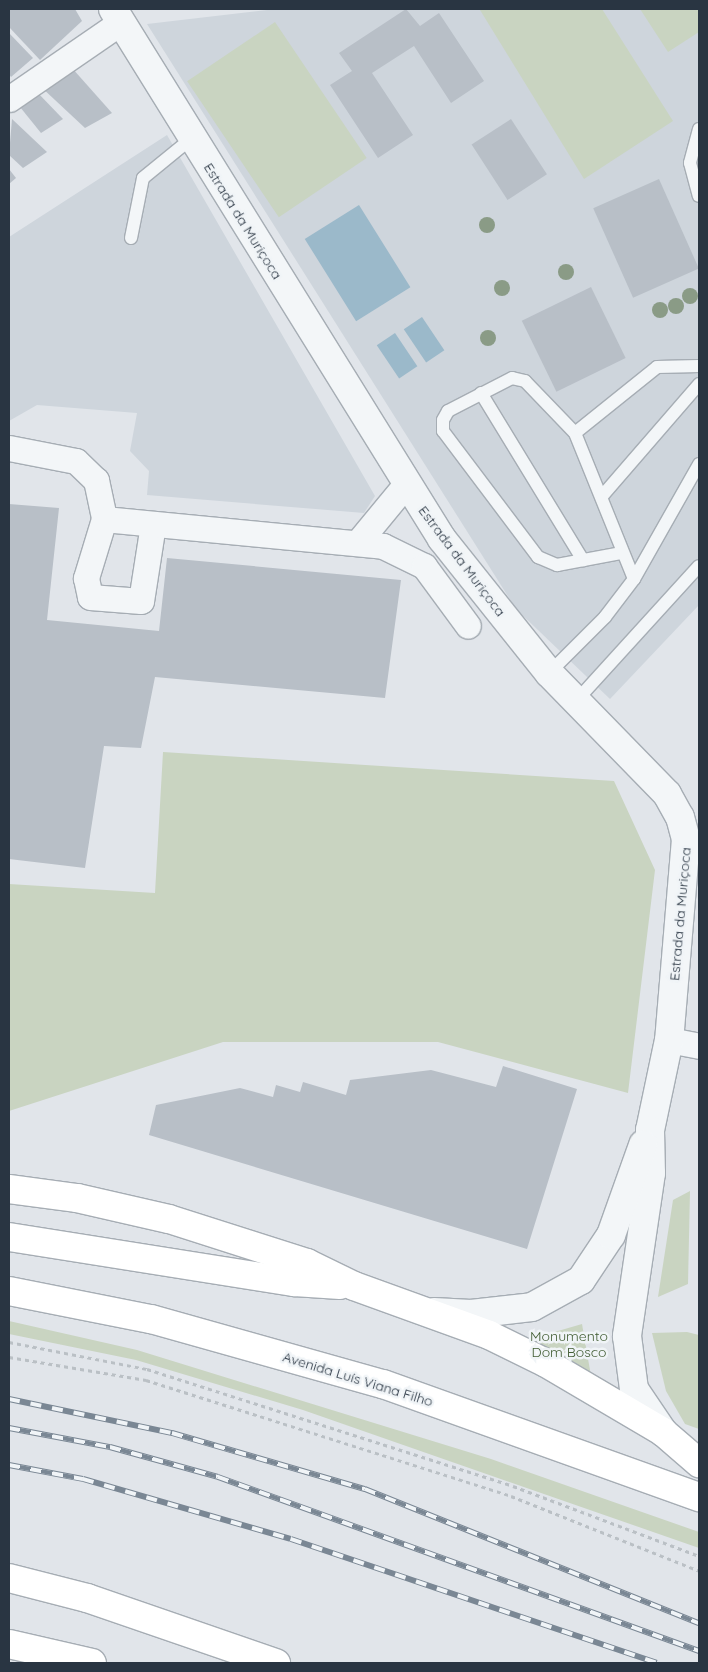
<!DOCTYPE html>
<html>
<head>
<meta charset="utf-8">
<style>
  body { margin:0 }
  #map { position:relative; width:708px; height:1672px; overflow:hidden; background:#e1e5ea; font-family:Quicksand,sans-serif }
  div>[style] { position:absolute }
  .built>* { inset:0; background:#ced5dc }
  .green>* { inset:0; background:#c9d4c1; transform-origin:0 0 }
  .water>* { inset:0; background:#9bb9ca; transform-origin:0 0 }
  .building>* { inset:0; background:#b8bfc7; transform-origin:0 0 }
  .path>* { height:3px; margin-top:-1.5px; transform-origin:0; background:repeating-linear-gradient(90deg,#bac0c5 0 4px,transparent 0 8px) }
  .roads { filter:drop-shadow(1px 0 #a6adb4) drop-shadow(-1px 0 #a6adb4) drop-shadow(0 1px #a6adb4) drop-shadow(0 -1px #a6adb4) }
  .service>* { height:12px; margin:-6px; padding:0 6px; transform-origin:6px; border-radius:6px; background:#f3f6f8 }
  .minor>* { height:25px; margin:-12.5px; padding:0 12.5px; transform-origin:12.5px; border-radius:12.5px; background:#f3f6f8 }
  .tertiary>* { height:28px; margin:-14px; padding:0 14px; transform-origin:14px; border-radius:14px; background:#f3f6f8 }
  .trunk>* { height:28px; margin:-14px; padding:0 14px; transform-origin:14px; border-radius:14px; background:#fff }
  .rail>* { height:5.5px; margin-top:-2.75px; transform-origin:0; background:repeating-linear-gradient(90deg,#f0f4f7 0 11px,#7a8794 0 22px); box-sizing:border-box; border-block:1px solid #7a8794 }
  .trees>* { width:16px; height:16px; margin:-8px; border-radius:50%; background:#8a9b86 }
  span { translate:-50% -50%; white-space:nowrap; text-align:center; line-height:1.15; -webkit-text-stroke:5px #f0f4f7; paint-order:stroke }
  .street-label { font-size:14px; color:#293542 }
  .park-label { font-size:14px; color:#435e35 }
  .frame { position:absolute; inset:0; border:10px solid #293542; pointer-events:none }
</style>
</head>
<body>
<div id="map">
  <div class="built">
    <div style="clip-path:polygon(276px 9px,699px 9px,699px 605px,610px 699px,516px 609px,147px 24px)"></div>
    <div style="clip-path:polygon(167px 135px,375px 496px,364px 513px,147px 495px,149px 471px,130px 451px,137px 413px,37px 405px,9px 421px,9px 237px)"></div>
  </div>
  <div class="green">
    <div style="clip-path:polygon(602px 9px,673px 121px,584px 179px,480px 10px)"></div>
    <div style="clip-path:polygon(640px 9px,699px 9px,699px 32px,668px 52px)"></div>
    <div style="left:275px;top:22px;width:164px;height:106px;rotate:56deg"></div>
    <div style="clip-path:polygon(163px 752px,614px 781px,655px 870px,628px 1093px,438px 1042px,223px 1042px,9px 1111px,9px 884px,155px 893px)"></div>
    <div style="clip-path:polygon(690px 1191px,688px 1284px,658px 1297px,673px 1200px)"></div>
    <div style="clip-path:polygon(9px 1321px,137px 1350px,491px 1459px,699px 1532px,699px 1548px,303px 1410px,136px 1360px,9px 1334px)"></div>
    <div style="clip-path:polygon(582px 1324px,591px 1376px,527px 1340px)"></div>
    <div style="clip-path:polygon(687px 1332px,699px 1335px,699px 1429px,685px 1424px,666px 1391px,652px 1333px)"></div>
  </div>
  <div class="water">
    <div style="left:359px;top:205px;width:97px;height:64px;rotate:58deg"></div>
    <div style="left:422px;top:317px;width:40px;height:22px;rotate:56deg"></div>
    <div style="left:395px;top:333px;width:40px;height:22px;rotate:56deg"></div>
  </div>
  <div class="building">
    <div style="clip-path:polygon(9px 9px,75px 9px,82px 21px,40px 60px,9px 27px)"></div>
    <div style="clip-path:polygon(406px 9px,420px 26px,439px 13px,484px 81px,451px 103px,414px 46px,372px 73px,413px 135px,378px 158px,330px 85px,352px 71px,339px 53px)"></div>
    <div style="clip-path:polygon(9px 33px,33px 58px,11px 77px,9px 74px)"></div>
    <div style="clip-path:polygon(72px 68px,112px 113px,85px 128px,40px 86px)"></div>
    <div style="clip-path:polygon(36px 91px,63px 119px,41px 133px,20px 107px)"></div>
    <div style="clip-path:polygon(12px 119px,47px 152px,23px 168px,9px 155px)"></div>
    <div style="left:511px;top:119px;width:66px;height:47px;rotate:57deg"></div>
    <div style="clip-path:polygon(9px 169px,16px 178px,9px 184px)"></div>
    <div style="left:659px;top:179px;width:98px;height:72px;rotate:66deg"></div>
    <div style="left:591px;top:287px;width:79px;height:77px;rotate:64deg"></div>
    <div style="clip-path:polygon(9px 504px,59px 508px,47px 620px,159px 631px,167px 558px,401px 580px,385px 698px,155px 677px,141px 748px,104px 746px,85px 868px,9px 859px)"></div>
    <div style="clip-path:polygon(503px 1066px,577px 1089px,527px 1249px,149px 1135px,156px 1105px,240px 1088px,273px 1097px,276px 1085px,300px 1092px,303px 1082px,346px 1095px,350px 1080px,431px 1070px,496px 1087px)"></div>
  </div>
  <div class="path">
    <div style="left:9px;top:1342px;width:141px;rotate:11.1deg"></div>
    <div style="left:147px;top:1369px;width:384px;rotate:17.7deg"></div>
    <div style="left:513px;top:1486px;width:199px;rotate:20.6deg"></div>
    <div style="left:9px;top:1357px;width:139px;rotate:9.5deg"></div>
    <div style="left:146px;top:1380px;width:383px;rotate:17.6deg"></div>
    <div style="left:511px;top:1496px;width:202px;rotate:21.7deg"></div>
  </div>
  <div class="roads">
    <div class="service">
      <div style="left:699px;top:129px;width:35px;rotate:105deg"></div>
      <div style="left:690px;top:163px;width:34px;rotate:75deg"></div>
      <div style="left:131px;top:238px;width:61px;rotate:-78.7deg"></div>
      <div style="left:143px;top:178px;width:63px;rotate:-39.2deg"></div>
      <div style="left:481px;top:393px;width:196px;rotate:58.6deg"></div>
      <div style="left:575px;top:433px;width:72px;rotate:-133.9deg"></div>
      <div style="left:525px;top:381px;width:13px;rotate:-167deg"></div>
      <div style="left:512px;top:378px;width:72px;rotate:152.7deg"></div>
      <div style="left:448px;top:411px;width:10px;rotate:119deg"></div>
      <div style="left:443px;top:420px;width:11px;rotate:90deg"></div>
      <div style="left:443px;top:431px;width:158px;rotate:53deg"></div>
      <div style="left:538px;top:557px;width:21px;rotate:23deg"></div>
      <div style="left:557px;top:565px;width:66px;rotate:-10.5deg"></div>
      <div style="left:603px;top:495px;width:147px;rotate:-49.1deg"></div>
      <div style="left:634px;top:579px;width:157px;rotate:-112deg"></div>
      <div style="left:575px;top:433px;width:105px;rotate:-38.8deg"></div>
      <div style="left:657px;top:367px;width:42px;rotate:-1.4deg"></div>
      <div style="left:549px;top:673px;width:79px;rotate:-45deg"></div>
      <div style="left:605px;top:617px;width:48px;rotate:-52.7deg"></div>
      <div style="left:634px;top:579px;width:132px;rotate:-60.5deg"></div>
      <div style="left:577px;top:700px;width:181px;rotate:-47.7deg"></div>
    </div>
    <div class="minor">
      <div style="left:9px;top:99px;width:136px;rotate:-34.5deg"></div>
      <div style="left:9px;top:448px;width:68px;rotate:11deg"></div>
      <div style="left:76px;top:461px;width:28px;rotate:44deg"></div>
      <div style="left:96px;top:480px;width:40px;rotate:78deg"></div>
      <div style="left:104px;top:519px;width:62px;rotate:107deg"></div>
      <div style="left:86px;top:578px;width:19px;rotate:78deg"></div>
      <div style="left:90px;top:597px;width:51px;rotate:4.5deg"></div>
      <div style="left:141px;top:601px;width:78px;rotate:-81.1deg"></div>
      <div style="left:104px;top:519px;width:280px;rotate:5.5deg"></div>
      <div style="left:383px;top:546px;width:46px;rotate:26deg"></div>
      <div style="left:424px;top:566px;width:74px;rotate:53.7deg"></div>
      <div style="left:359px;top:541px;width:74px;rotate:-50.5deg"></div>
      <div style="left:669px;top:1040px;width:31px;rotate:11deg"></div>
    </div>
    <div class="tertiary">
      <div style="left:113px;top:9px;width:624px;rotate:58.17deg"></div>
      <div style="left:442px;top:539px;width:171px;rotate:51.4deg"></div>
      <div style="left:549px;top:673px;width:169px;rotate:45.7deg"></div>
      <div style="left:667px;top:794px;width:26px;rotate:61deg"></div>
      <div style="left:680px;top:817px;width:23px;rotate:75deg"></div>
      <div style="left:686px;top:839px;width:202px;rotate:94.8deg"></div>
      <div style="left:669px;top:1040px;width:92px;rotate:101.9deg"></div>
      <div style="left:650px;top:1130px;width:43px;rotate:88.7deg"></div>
      <div style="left:651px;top:1173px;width:165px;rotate:98.4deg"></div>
      <div style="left:627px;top:1336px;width:53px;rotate:82.5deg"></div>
      <div style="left:634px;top:1389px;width:52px;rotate:56deg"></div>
      <div style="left:434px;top:1312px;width:37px;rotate:3deg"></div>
      <div style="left:471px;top:1314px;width:61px;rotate:-6.5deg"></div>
      <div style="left:532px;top:1307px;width:56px;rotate:-28.9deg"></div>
      <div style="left:581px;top:1280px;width:54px;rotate:-56.3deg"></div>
      <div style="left:611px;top:1235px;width:96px;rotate:-70.4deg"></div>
    </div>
    <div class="trunk">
      <div style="left:9px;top:1189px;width:69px;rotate:7.5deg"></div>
      <div style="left:77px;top:1198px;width:94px;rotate:12.9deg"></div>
      <div style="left:169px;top:1219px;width:145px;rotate:17.7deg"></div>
      <div style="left:307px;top:1263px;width:52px;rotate:26.1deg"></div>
      <div style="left:354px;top:1286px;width:144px;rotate:19.9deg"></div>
      <div style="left:489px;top:1335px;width:64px;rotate:26.2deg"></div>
      <div style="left:546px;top:1363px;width:136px;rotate:30.5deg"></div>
      <div style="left:663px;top:1432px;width:48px;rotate:40.7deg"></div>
      <div style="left:9px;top:1237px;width:289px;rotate:9deg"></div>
      <div style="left:294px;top:1282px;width:46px;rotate:3.7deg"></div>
      <div style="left:9px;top:1291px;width:145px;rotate:11.2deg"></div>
      <div style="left:151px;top:1319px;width:241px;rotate:15.7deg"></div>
      <div style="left:383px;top:1384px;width:336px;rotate:19.7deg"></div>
      <div style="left:9px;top:1578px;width:81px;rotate:14.4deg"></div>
      <div style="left:87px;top:1598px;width:200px;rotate:19deg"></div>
      <div style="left:9px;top:1644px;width:85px;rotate:12.9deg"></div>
    </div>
  </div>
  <div class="rail">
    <div style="left:9px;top:1399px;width:167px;rotate:11.8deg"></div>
    <div style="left:172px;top:1433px;width:201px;rotate:16.2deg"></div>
    <div style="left:365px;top:1489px;width:360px;rotate:21.9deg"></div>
    <div style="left:9px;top:1428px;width:103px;rotate:10.7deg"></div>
    <div style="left:110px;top:1447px;width:112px;rotate:15.5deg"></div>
    <div style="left:218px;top:1477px;width:512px;rotate:19.89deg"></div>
    <div style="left:9px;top:1465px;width:75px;rotate:10.7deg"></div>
    <div style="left:83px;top:1479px;width:216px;rotate:16.1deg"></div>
    <div style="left:291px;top:1539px;width:386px;rotate:18.7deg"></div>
  </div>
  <div class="trees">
    <div style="left:487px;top:225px"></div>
    <div style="left:566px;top:272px"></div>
    <div style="left:502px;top:288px"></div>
    <div style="left:690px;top:296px"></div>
    <div style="left:676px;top:306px"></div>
    <div style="left:660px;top:310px"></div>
    <div style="left:488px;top:338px"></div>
  </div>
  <div class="street-label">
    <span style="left:243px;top:221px;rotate:58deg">Estrada da Muriçoca</span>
    <span style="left:462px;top:561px;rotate:53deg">Estrada da Muriçoca</span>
    <span style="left:680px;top:914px;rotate:-85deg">Estrada da Muriçoca</span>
    <span style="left:358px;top:1379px;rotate:17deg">Avenida Luís Viana Filho</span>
  </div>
  <div class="park-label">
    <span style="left:569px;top:1344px">Monumento<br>Dom Bosco</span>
  </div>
  <div class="frame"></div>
</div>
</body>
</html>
